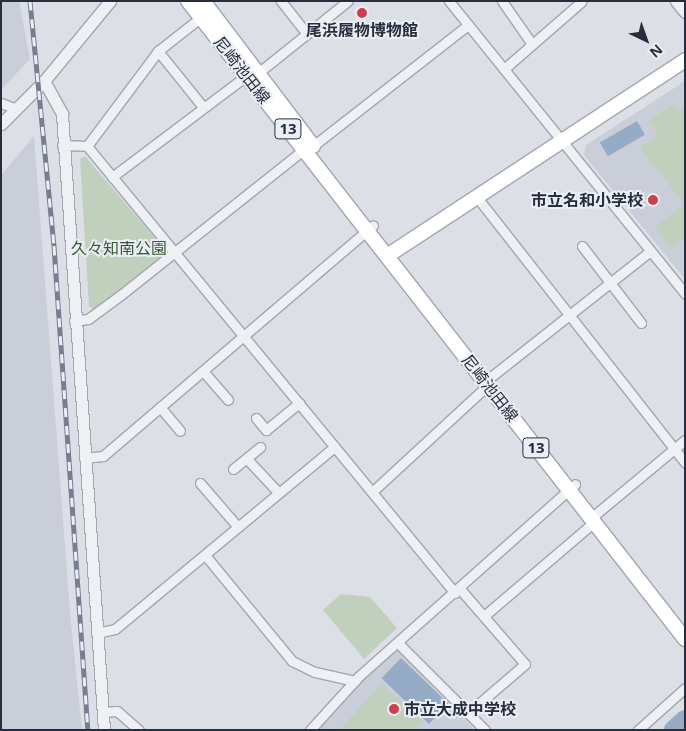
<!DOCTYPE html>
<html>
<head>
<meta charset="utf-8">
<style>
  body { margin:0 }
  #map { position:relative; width:686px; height:731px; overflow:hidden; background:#dcdfe6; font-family:"Noto Sans","Noto Sans JP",sans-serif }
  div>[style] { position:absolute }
  .built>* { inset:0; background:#caced8 }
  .green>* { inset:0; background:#c1d0bd }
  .water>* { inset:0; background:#96abc6; transform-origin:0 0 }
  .river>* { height:20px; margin:-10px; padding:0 10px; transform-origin:10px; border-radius:10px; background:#96abc6 }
  .roads { filter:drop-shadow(1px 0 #a2a6b0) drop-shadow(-1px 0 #a2a6b0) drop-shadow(0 1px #a2a6b0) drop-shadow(0 -1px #a2a6b0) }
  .minor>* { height:9px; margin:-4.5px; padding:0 4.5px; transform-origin:4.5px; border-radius:4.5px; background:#eef0f4 }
  .tertiary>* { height:11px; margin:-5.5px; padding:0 5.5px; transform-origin:5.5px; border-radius:5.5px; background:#eef0f4 }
  .primary>* { height:14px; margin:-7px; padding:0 7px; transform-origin:7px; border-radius:7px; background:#fff }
  .rail>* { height:5px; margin-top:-2.5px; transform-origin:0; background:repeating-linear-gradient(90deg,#ebeef4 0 9px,#767e8f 0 18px); box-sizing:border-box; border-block:1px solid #767e8f }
  .dots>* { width:14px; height:14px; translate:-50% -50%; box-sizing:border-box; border:2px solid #ebeef4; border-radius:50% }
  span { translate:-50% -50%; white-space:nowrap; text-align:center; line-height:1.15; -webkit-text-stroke:4px #ebeef4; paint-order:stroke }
  .shield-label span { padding:1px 4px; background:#ebeef4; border:1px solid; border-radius:4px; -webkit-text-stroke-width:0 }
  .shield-label { font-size:15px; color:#262d3c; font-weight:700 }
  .poi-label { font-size:16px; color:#262d3c; font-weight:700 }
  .right { translate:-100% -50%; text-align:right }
  .left { translate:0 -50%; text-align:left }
  .street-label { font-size:16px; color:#262d3c }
  .park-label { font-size:16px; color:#385833 }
  .frame { position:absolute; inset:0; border:2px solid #262d3c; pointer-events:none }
  .north { position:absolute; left:621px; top:15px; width:50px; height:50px; -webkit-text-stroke:4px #ebeef4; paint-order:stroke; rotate:138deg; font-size:14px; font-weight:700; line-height:20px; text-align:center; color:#262d3c }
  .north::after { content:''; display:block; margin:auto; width:18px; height:22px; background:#262d3c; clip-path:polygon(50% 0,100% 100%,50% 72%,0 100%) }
</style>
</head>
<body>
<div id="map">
  <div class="built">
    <div style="clip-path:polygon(1px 1px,19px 1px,30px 59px,1px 90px)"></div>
    <div style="clip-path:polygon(685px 81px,685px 279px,584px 155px,586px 145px)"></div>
    <div style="clip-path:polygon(34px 136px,70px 612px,82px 730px,1px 730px,1px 175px)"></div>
    <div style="clip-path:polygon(396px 649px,475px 730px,315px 730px,353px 688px)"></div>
  </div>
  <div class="green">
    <div style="clip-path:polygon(673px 104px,678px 111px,685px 108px,685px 238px,671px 249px,655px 228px,684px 203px,639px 147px,658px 135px,648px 121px)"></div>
    <div style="clip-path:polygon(85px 156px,165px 250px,165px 255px,96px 310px,89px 306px,80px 159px)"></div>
    <div style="clip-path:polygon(341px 594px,370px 597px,397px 628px,364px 659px,323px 610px)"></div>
    <div style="clip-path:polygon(382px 684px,424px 722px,417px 730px,339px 730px)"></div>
  </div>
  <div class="water">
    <div style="left:637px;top:121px;width:16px;height:43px;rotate:60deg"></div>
    <div style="left:401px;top:658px;width:66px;height:28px;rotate:44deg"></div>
  </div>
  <div class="river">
    <div style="left:674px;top:730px;width:15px;rotate:-42deg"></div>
  </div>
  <div class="roads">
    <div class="minor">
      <div style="left:281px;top:1px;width:42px;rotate:51.8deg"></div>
      <div style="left:449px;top:1px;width:376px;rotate:51.1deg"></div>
      <div style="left:502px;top:1px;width:52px;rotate:55.1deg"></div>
      <div style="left:158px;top:51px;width:72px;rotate:51.2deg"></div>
      <div style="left:504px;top:69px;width:103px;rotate:-41.1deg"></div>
      <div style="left:1px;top:103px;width:17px;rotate:21deg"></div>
      <div style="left:62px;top:145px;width:25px;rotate:2deg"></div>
      <div style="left:87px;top:146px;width:119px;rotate:-53.2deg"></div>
      <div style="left:158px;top:51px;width:55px;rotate:-38.3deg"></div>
      <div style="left:87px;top:146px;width:579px;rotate:50.54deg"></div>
      <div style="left:313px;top:146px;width:197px;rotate:-38deg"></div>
      <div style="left:112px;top:177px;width:168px;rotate:-37deg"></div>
      <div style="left:246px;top:76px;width:12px;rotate:-14deg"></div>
      <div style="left:258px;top:73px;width:115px;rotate:-38.7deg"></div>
      <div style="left:476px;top:196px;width:339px;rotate:51.9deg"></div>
      <div style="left:582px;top:246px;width:97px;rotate:52.5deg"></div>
      <div style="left:74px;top:321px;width:14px;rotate:-8deg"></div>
      <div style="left:88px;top:319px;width:42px;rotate:-36.3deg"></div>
      <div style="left:122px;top:294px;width:233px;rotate:-38.5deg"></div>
      <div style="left:203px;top:371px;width:38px;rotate:49deg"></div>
      <div style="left:492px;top:376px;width:201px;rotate:-38.3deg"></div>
      <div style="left:160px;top:407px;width:31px;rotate:50deg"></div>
      <div style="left:256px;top:418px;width:16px;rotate:50deg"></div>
      <div style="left:266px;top:430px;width:43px;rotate:-39.3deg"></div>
      <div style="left:84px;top:458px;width:19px;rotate:-6deg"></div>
      <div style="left:103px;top:456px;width:355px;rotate:-40.5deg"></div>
      <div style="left:247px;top:459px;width:45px;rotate:46.8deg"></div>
      <div style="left:233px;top:469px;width:35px;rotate:-39deg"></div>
      <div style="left:200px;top:483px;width:58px;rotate:49.2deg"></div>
      <div style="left:372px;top:492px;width:158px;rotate:-42.7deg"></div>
      <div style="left:591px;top:518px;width:122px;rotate:-39.7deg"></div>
      <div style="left:205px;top:555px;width:137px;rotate:50.6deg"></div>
      <div style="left:292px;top:661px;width:25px;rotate:26deg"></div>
      <div style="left:315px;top:672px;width:41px;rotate:12.7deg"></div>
      <div style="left:460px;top:589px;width:99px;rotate:49.1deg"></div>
      <div style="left:525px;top:664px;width:75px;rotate:139.3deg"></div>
      <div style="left:484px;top:616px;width:145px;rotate:-40.5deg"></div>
      <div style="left:96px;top:633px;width:19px;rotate:-12deg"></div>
      <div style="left:115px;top:629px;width:285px;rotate:-39.7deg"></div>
      <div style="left:398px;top:643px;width:123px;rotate:45deg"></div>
      <div style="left:103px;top:712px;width:14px;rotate:-4deg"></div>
      <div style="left:117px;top:711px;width:29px;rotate:41deg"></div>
      <div style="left:310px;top:730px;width:73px;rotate:-47.8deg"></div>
      <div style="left:359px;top:676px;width:289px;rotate:-41.6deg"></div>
      <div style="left:638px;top:730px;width:63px;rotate:-41.8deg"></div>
    </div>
    <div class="tertiary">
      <div style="left:676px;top:1px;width:14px;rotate:51deg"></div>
      <div style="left:44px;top:81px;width:38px;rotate:61deg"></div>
      <div style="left:62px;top:114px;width:617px;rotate:86.1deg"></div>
      <div style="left:1px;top:124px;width:61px;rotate:-45deg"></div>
      <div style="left:44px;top:81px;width:104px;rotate:-50.5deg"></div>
    </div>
    <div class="primary">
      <div style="left:188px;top:1px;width:809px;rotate:52.08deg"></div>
      <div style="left:203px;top:1px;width:182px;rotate:52.8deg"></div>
      <div style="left:387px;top:256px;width:357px;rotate:-33.3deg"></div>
    </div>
  </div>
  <div class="rail">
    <div style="left:30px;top:1px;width:246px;rotate:84.4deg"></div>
    <div style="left:54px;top:246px;width:485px;rotate:86deg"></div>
  </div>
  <div class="dots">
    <div style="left:362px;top:13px;background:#cc404c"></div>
    <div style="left:653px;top:200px;background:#cc404c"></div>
    <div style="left:394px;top:709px;background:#cc404c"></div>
  </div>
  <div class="shield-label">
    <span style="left:288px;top:129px">13</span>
    <span style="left:536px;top:448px">13</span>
  </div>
  <div class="poi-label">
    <span style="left:362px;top:30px">尾浜履物博物館</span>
    <span class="right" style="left:643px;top:200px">市立名和小学校</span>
    <span class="left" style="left:404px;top:709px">市立大成中学校</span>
  </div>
  <div class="street-label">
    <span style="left:242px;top:70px;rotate:52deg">尼崎池田線</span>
    <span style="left:490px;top:388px;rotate:52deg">尼崎池田線</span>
  </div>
  <div class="park-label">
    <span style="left:119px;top:248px">久々知南公園</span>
  </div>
  <div class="frame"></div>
  <div class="north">N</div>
</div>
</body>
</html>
